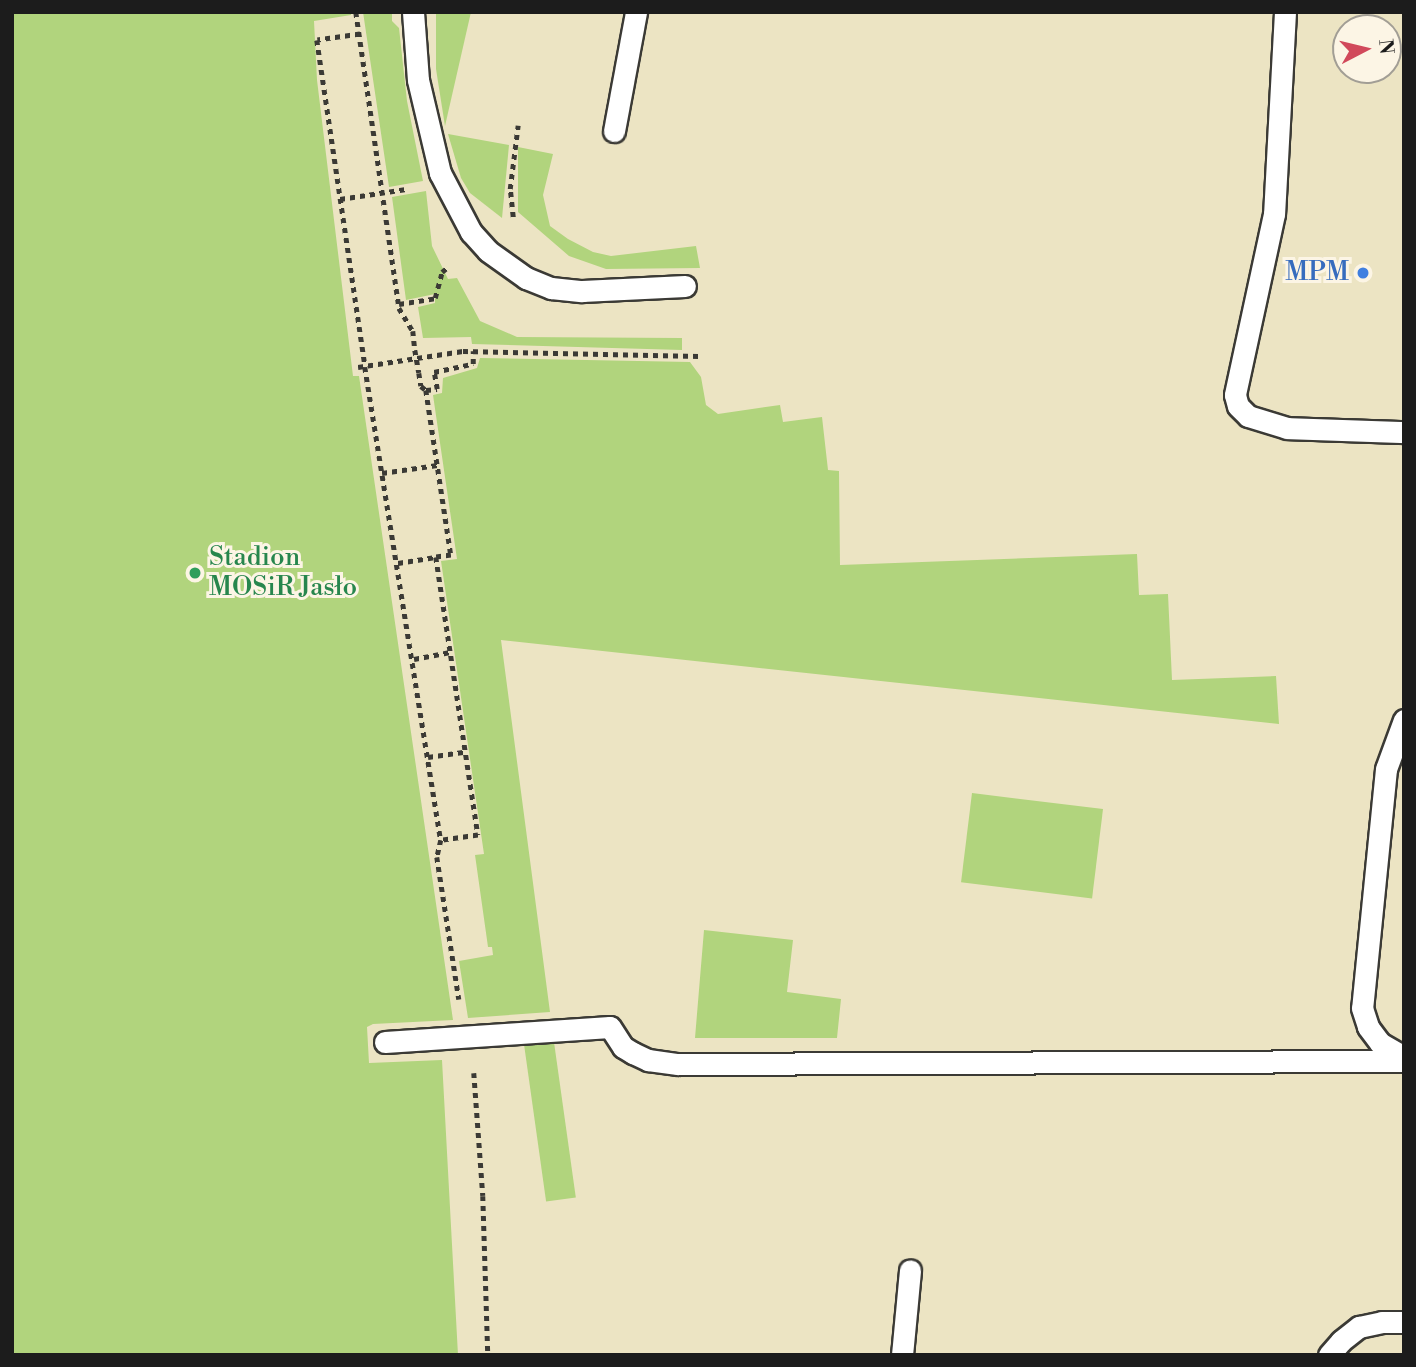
<!DOCTYPE html>
<html>
<head>
<meta charset="utf-8">
<style>
  body { margin:0 }
  #map { position:relative; width:1416px; height:1367px; overflow:hidden; background:#ece4c3; font-family:"Libre Bodoni",serif }
  div>[style] { position:absolute }
  .green>* { inset:0; background:#b1d47d; transform-origin:0 0 }
  .path>* { height:4.5px; margin-top:-2.25px; transform-origin:0; background:repeating-linear-gradient(90deg,#3b3a35 0 5px,transparent 0 10px) }
  .roads { filter:drop-shadow(2px 0 #3b3a35) drop-shadow(-2px 0 #3b3a35) drop-shadow(0 2px #3b3a35) drop-shadow(0 -2px #3b3a35) }
  .service>* { height:21px; margin:-10.5px; padding:0 10.5px; transform-origin:10.5px; border-radius:10.5px; background:#fff }
  .path-bridge>* { height:4.5px; margin-top:-2.25px; transform-origin:0; background:repeating-linear-gradient(90deg,#3b3a35 0 5px,transparent 0 10px) }
  .dots>* { width:19px; height:19px; translate:-50% -50%; box-sizing:border-box; border:4px solid #fcf5e5; border-radius:50% }
  span { translate:-50% -50%; white-space:nowrap; text-align:center; line-height:1.15; -webkit-text-stroke:6px #fcf5e5; paint-order:stroke }
  .shop-label { font-size:26px; color:#366cbe }
  .right { translate:-100% -50%; text-align:right }
  .leisure-label { font-size:26px; color:#27864d }
  .left { translate:0 -50%; text-align:left }
  .frame { position:absolute; inset:0; border:14px solid #1c1c1c; pointer-events:none }
  .north { position:absolute; left:1332px; top:14px; width:70px; height:70px; box-sizing:border-box; background:#fcf5e5; border:2px solid #a29e95; border-radius:50%; rotate:83deg; font-size:19px; font-weight:700; line-height:28px; text-align:center; color:#1c1c1c }
  .north::after { content:''; display:block; margin:auto; width:24px; height:32px; background:#d1495b; clip-path:polygon(50% 0,100% 100%,50% 72%,0 100%) }
</style>
</head>
<body>
<div id="map">
  <div class="green">
    <div style="clip-path:polygon(12px 12px,351px 12px,351px 15px,314px 21px,317px 80px,353px 376px,359px 376px,453px 1020px,373px 1024px,367px 1027px,369px 1063px,442px 1060px,458px 1355px,12px 1355px)"></div>
    <div style="clip-path:polygon(363px 12px,392px 12px,392px 21px,399px 28px,407px 101px,423px 181px,389px 187px)"></div>
    <div style="clip-path:polygon(436px 12px,471px 12px,445px 126px,436px 69px)"></div>
    <div style="clip-path:polygon(448px 134px,509px 145px,502px 218px,470px 193px,461px 178px)"></div>
    <div style="clip-path:polygon(518px 147px,553px 154px,543px 195px,550px 226px,568px 239px,593px 252px,611px 256px,696px 246px,700px 268px,606px 269px,569px 256px,518px 212px)"></div>
    <div style="clip-path:polygon(426px 191px,432px 246px,448px 279px,457px 278px,480px 321px,517px 337px,682px 338px,682px 350px,472px 344px,471px 337px,423px 338px,418px 307px,435px 303px,435px 294px,406px 300px,392px 197px)"></div>
    <div style="clip-path:polygon(480px 358px,690px 362px,701px 377px,706px 405px,718px 414px,780px 405px,783px 422px,822px 417px,828px 470px,839px 471px,840px 565px,1137px 554px,1139px 595px,1168px 594px,1172px 680px,1276px 676px,1279px 724px,501px 640px,550px 1012px,468px 1018px,459px 961px,493px 955px,492px 947px,488px 947px,475px 855px,484px 854px,441px 561px,457px 559px,433px 395px,442px 393px,443px 378px,477px 368px)"></div>
    <div style="left:972px;top:793px;width:132px;height:90px;rotate:7deg"></div>
    <div style="clip-path:polygon(704px 930px,793px 940px,787px 992px,841px 999px,837px 1038px,695px 1038px)"></div>
    <div style="left:553px;top:1035px;width:164px;height:30px;rotate:82deg"></div>
  </div>
  <div class="path">
    <div style="left:356px;top:12px;width:299px;rotate:81.7deg"></div>
    <div style="left:399px;top:308px;width:27px;rotate:59deg"></div>
    <div style="left:413px;top:331px;width:19px;rotate:84deg"></div>
    <div style="left:360px;top:34px;width:43px;rotate:172.1deg"></div>
    <div style="left:317px;top:40px;width:331px;rotate:81.6deg"></div>
    <div style="left:365px;top:367px;width:479px;rotate:80.9deg"></div>
    <div style="left:441px;top:840px;width:17px;rotate:103deg"></div>
    <div style="left:437px;top:857px;width:144px;rotate:81.2deg"></div>
    <div style="left:340px;top:199px;width:67px;rotate:-8.6deg"></div>
    <div style="left:513px;top:217px;width:28px;rotate:-96deg"></div>
    <div style="left:510px;top:189px;width:64px;rotate:-82.9deg"></div>
    <div style="left:399px;top:304px;width:36px;rotate:-9deg"></div>
    <div style="left:435px;top:298px;width:27px;rotate:-75deg"></div>
    <div style="left:442px;top:272px;width:9px;rotate:-41deg"></div>
    <div style="left:358px;top:367px;width:106px;rotate:-8.7deg"></div>
    <div style="left:463px;top:351px;width:236px;rotate:1.2deg"></div>
    <div style="left:419px;top:373px;width:13px;rotate:81deg"></div>
    <div style="left:421px;top:386px;width:6px;rotate:39deg"></div>
    <div style="left:426px;top:390px;width:167px;rotate:81.4deg"></div>
    <div style="left:451px;top:555px;width:15px;rotate:172deg"></div>
    <div style="left:436px;top:557px;width:281px;rotate:81.4deg"></div>
    <div style="left:478px;top:835px;width:37px;rotate:172deg"></div>
    <div style="left:426px;top:390px;width:11px;rotate:-5deg"></div>
    <div style="left:437px;top:389px;width:17px;rotate:-100deg"></div>
    <div style="left:434px;top:372px;width:40px;rotate:-12deg"></div>
    <div style="left:473px;top:364px;width:13px;rotate:-90deg"></div>
    <div style="left:382px;top:473px;width:56px;rotate:-8.3deg"></div>
    <div style="left:398px;top:563px;width:38px;rotate:-9deg"></div>
    <div style="left:414px;top:659px;width:37px;rotate:-11deg"></div>
    <div style="left:428px;top:757px;width:37px;rotate:-8deg"></div>
    <div style="left:474px;top:1073px;width:123px;rotate:85.8deg"></div>
    <div style="left:483px;top:1196px;width:159px;rotate:88.2deg"></div>
  </div>
  <div class="roads">
    <div class="service">
      <div style="left:413px;top:12px;width:68px;rotate:85.8deg"></div>
      <div style="left:418px;top:80px;width:96px;rotate:76.7deg"></div>
      <div style="left:440px;top:173px;width:67px;rotate:62.3deg"></div>
      <div style="left:471px;top:232px;width:25px;rotate:48deg"></div>
      <div style="left:488px;top:251px;width:47px;rotate:35.4deg"></div>
      <div style="left:526px;top:278px;width:27px;rotate:22deg"></div>
      <div style="left:551px;top:288px;width:31px;rotate:6deg"></div>
      <div style="left:582px;top:291px;width:103px;rotate:-2.8deg"></div>
      <div style="left:1285px;top:12px;width:202px;rotate:93.1deg"></div>
      <div style="left:1274px;top:214px;width:185px;rotate:102.2deg"></div>
      <div style="left:1235px;top:395px;width:11px;rotate:75deg"></div>
      <div style="left:1238px;top:406px;width:14px;rotate:45deg"></div>
      <div style="left:1248px;top:416px;width:41px;rotate:17.1deg"></div>
      <div style="left:1287px;top:428px;width:117px;rotate:2deg"></div>
      <div style="left:614px;top:131px;width:121px;rotate:-79.5deg"></div>
      <div style="left:1404px;top:720px;width:52px;rotate:110.2deg"></div>
      <div style="left:1386px;top:769px;width:240px;rotate:95.7deg"></div>
      <div style="left:1362px;top:1008px;width:20px;rotate:72deg"></div>
      <div style="left:1368px;top:1027px;width:20px;rotate:53deg"></div>
      <div style="left:1380px;top:1043px;width:28px;rotate:30deg"></div>
      <div style="left:385px;top:1042px;width:225px;rotate:-3.8deg"></div>
      <div style="left:610px;top:1027px;width:24px;rotate:57deg"></div>
      <div style="left:623px;top:1047px;width:12px;rotate:31deg"></div>
      <div style="left:633px;top:1053px;width:17px;rotate:25deg"></div>
      <div style="left:648px;top:1060px;width:30px;rotate:8deg"></div>
      <div style="left:678px;top:1064px;width:726px;rotate:-0.24deg"></div>
      <div style="left:902px;top:1355px;width:85px;rotate:-84.6deg"></div>
      <div style="left:1329px;top:1355px;width:18px;rotate:-49deg"></div>
      <div style="left:1341px;top:1341px;width:23px;rotate:-38deg"></div>
      <div style="left:1359px;top:1327px;width:24px;rotate:-12deg"></div>
      <div style="left:1382px;top:1322px;width:22px"></div>
    </div>
  </div>
  <div class="path-bridge">
    <div style="left:415px;top:350px;width:23px;rotate:80deg"></div>
  </div>
  <div class="dots">
    <div style="left:1363px;top:273px;background:#3f7fe0"></div>
    <div style="left:195px;top:573px;background:#2e9e5b"></div>
  </div>
  <div class="shop-label">
    <span class="right" style="left:1349px;top:273px">MPM</span>
  </div>
  <div class="leisure-label">
    <span class="left" style="left:209px;top:573px">Stadion<br>MOSiR Jasło</span>
  </div>
  <div class="frame"></div>
  <div class="north">N</div>
</div>
</body>
</html>
